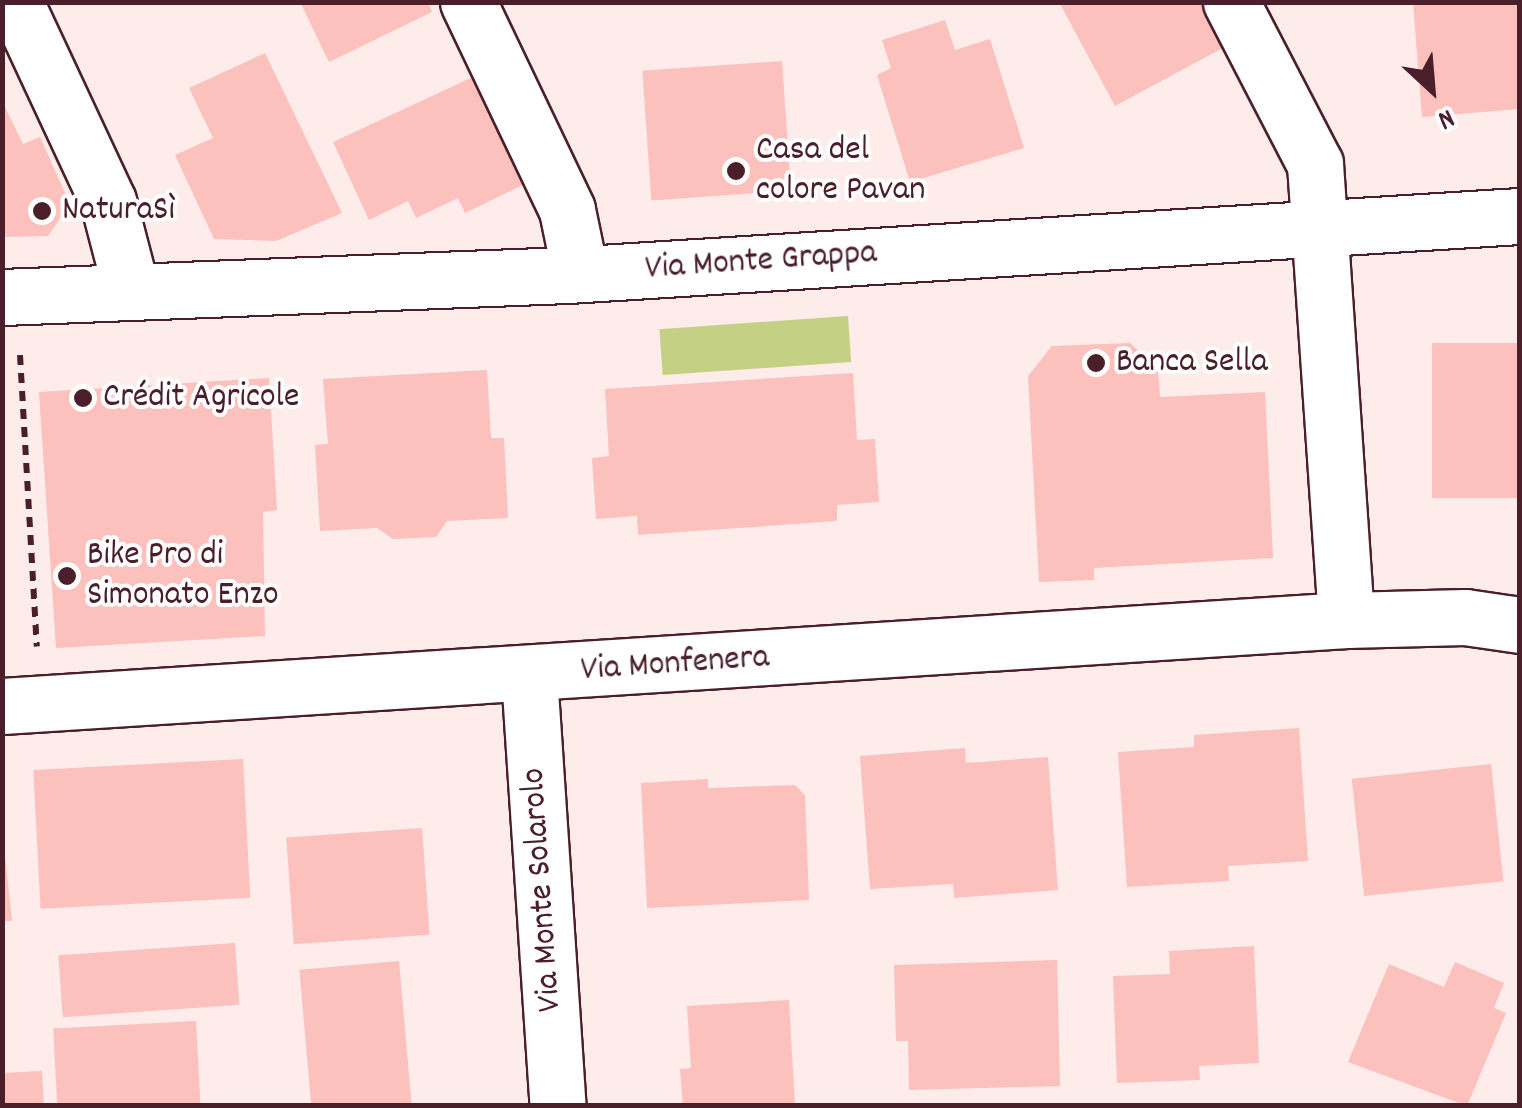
<!DOCTYPE html>
<html>
<head>
<meta charset="utf-8">
<style>
  body { margin:0 }
  #map { position:relative; width:1522px; height:1108px; overflow:hidden; background:#feeceb; font-family:Dekko,sans-serif }
  div>[style] { position:absolute }
  .green>* { inset:0; background:#c4d084; transform-origin:0 0 }
  .building>* { inset:0; background:#fcc0bd; transform-origin:0 0 }
  .path>* { height:6px; margin-top:-3px; transform-origin:0; background:repeating-linear-gradient(90deg,#4a1f2b 0 10px,transparent 0 18px) }
  .roads { filter:drop-shadow(2px 0 #4a1f2b) drop-shadow(-2px 0 #4a1f2b) drop-shadow(0 2px #4a1f2b) drop-shadow(0 -2px #4a1f2b) }
  .minor>* { height:55px; margin:-27.5px; padding:0 27.5px; transform-origin:27.5px; border-radius:27.5px; background:#fff }
  .secondary>* { height:55px; margin:-27.5px; padding:0 27.5px; transform-origin:27.5px; border-radius:27.5px; background:#fff }
  .dots>* { width:28px; height:28px; translate:-50% -50%; box-sizing:border-box; border:5px solid #fff; border-radius:50% }
  span { translate:-50% -50%; white-space:nowrap; text-align:center; line-height:1.15; -webkit-text-stroke:8px #fff; paint-order:stroke }
  .poi-label { font-size:35px; color:#4a1f2b }
  .left { translate:0 -50%; text-align:left }
  .street-label { font-size:35px; color:#4a1f2b }
  .frame { position:absolute; inset:0; border:5px solid #4a1f2b; pointer-events:none }
  .north { position:absolute; left:1382px; top:40px; width:100px; height:100px; -webkit-text-stroke:8px #fff; paint-order:stroke; rotate:154deg; font-size:28px; font-weight:700; line-height:40px; text-align:center; color:#4a1f2b }
  .north::after { content:''; display:block; margin:auto; width:35px; height:45px; background:#4a1f2b; clip-path:polygon(50% 0,100% 100%,50% 72%,0 100%) }
</style>
</head>
<body>
<div id="map">
  <div class="green">
    <div style="left:848px;top:316px;width:46px;height:189px;rotate:86deg"></div>
  </div>
  <div class="building">
    <div style="clip-path:polygon(300px 2px,428px 2px,432px 12px,329px 62px)"></div>
    <div style="clip-path:polygon(1059px 2px,1210px 2px,1232px 43px,1115px 106px)"></div>
    <div style="clip-path:polygon(1413px 2px,1520px 2px,1520px 109px,1422px 117px)"></div>
    <div style="clip-path:polygon(945px 20px,955px 50px,990px 39px,1024px 148px,910px 182px,877px 75px,891px 68px,882px 40px)"></div>
    <div style="clip-path:polygon(265px 53px,342px 213px,276px 241px,214px 239px,175px 155px,213px 138px,189px 88px)"></div>
    <div style="left:782px;top:61px;width:130px;height:140px;rotate:86deg"></div>
    <div style="clip-path:polygon(475px 76px,525px 184px,465px 213px,458px 198px,416px 218px,408px 201px,369px 220px,333px 142px)"></div>
    <div style="clip-path:polygon(2px 101px,23px 144px,40px 137px,70px 204px,48px 236px,2px 237px)"></div>
    <div style="clip-path:polygon(1130px 343px,1158px 370px,1160px 397px,1265px 392px,1273px 558px,1094px 568px,1094px 580px,1039px 582px,1028px 376px,1052px 346px)"></div>
    <div style="left:1520px;top:343px;width:155px;height:88px;rotate:90deg"></div>
    <div style="clip-path:polygon(487px 370px,491px 438px,504px 438px,508px 518px,447px 521px,436px 537px,393px 539px,377px 528px,320px 531px,315px 445px,328px 444px,323px 379px)"></div>
    <div style="clip-path:polygon(853px 373px,857px 440px,875px 439px,879px 502px,837px 505px,837px 521px,638px 535px,637px 516px,596px 519px,592px 458px,609px 456px,605px 389px)"></div>
    <div style="clip-path:polygon(269px 378px,277px 510px,263px 512px,265px 636px,56px 648px,39px 392px)"></div>
    <div style="clip-path:polygon(1299px 728px,1308px 861px,1228px 866px,1229px 881px,1127px 887px,1118px 752px,1194px 747px,1194px 735px)"></div>
    <div style="clip-path:polygon(965px 748px,966px 763px,1048px 757px,1058px 890px,954px 898px,953px 884px,870px 889px,860px 756px)"></div>
    <div style="left:243px;top:759px;width:139px;height:210px;rotate:87deg"></div>
    <div style="left:1491px;top:764px;width:118px;height:140px;rotate:84deg"></div>
    <div style="clip-path:polygon(708px 779px,708px 788px,795px 785px,805px 795px,809px 900px,647px 908px,641px 783px)"></div>
    <div style="clip-path:polygon(2px 826px,12px 921px,2px 921px)"></div>
    <div style="left:422px;top:828px;width:107px;height:136px;rotate:86deg"></div>
    <div style="left:235px;top:943px;width:62px;height:177px;rotate:86deg"></div>
    <div style="clip-path:polygon(1254px 946px,1259px 1063px,1199px 1066px,1200px 1080px,1117px 1083px,1113px 976px,1170px 974px,1169px 951px)"></div>
    <div style="clip-path:polygon(1057px 960px,1060px 1086px,909px 1090px,908px 1041px,896px 1041px,894px 965px)"></div>
    <div style="left:399px;top:961px;width:145px;height:100px;rotate:85deg"></div>
    <div style="clip-path:polygon(1455px 962px,1504px 983px,1494px 1008px,1506px 1013px,1467px 1106px,1348px 1062px,1389px 964px,1444px 987px)"></div>
    <div style="clip-path:polygon(789px 1000px,795px 1106px,683px 1106px,680px 1069px,691px 1068px,687px 1006px)"></div>
    <div style="left:196px;top:1021px;width:85px;height:143px;rotate:87deg"></div>
    <div style="left:42px;top:1071px;width:35px;height:40px;rotate:87deg"></div>
  </div>
  <div class="path">
    <div style="left:20px;top:355px;width:292px;rotate:86.7deg"></div>
  </div>
  <div class="roads">
    <div class="minor">
      <div style="left:15px;top:2px;width:220px;rotate:65deg"></div>
      <div style="left:108px;top:201px;width:91px;rotate:75.4deg"></div>
      <div style="left:468px;top:2px;width:230px;rotate:64.5deg"></div>
      <div style="left:567px;top:210px;width:64px;rotate:78.3deg"></div>
      <div style="left:1231px;top:2px;width:182px;rotate:62.6deg"></div>
      <div style="left:1315px;top:164px;width:457px;rotate:86.1deg"></div>
      <div style="left:529px;top:675px;width:432px;rotate:86.2deg"></div>
      <div style="left:2px;top:706px;width:1347px;rotate:-3.66deg"></div>
      <div style="left:1346px;top:620px;width:119px;rotate:-1.4deg"></div>
      <div style="left:1465px;top:617px;width:56px;rotate:8.3deg"></div>
    </div>
    <div class="secondary">
      <div style="left:2px;top:297px;width:566px;rotate:-2.23deg"></div>
      <div style="left:568px;top:275px;width:954px;rotate:-3.55deg"></div>
    </div>
  </div>
  <div class="dots">
    <div style="left:736px;top:171px;background:#4a1f2b"></div>
    <div style="left:42px;top:211px;background:#4a1f2b"></div>
    <div style="left:1096px;top:363px;background:#4a1f2b"></div>
    <div style="left:83px;top:398px;background:#4a1f2b"></div>
    <div style="left:67px;top:576px;background:#4a1f2b"></div>
  </div>
  <div class="poi-label">
    <span class="left" style="left:756px;top:171px">Casa del<br>colore Pavan</span>
    <span class="left" style="left:62px;top:211px">NaturaSì</span>
    <span class="left" style="left:1116px;top:363px">Banca Sella</span>
    <span class="left" style="left:103px;top:398px">Crédit Agricole</span>
    <span class="left" style="left:87px;top:576px">Bike Pro di<br>Simonato Enzo</span>
  </div>
  <div class="street-label">
    <span style="left:761px;top:262px;rotate:-4deg">Via Monte Grappa</span>
    <span style="left:675px;top:665px;rotate:-4deg">Via Monfenera</span>
    <span style="left:543px;top:890px;rotate:-94deg">Via Monte Solarolo</span>
  </div>
  <div class="frame"></div>
  <div class="north">N</div>
</div>
</body>
</html>
